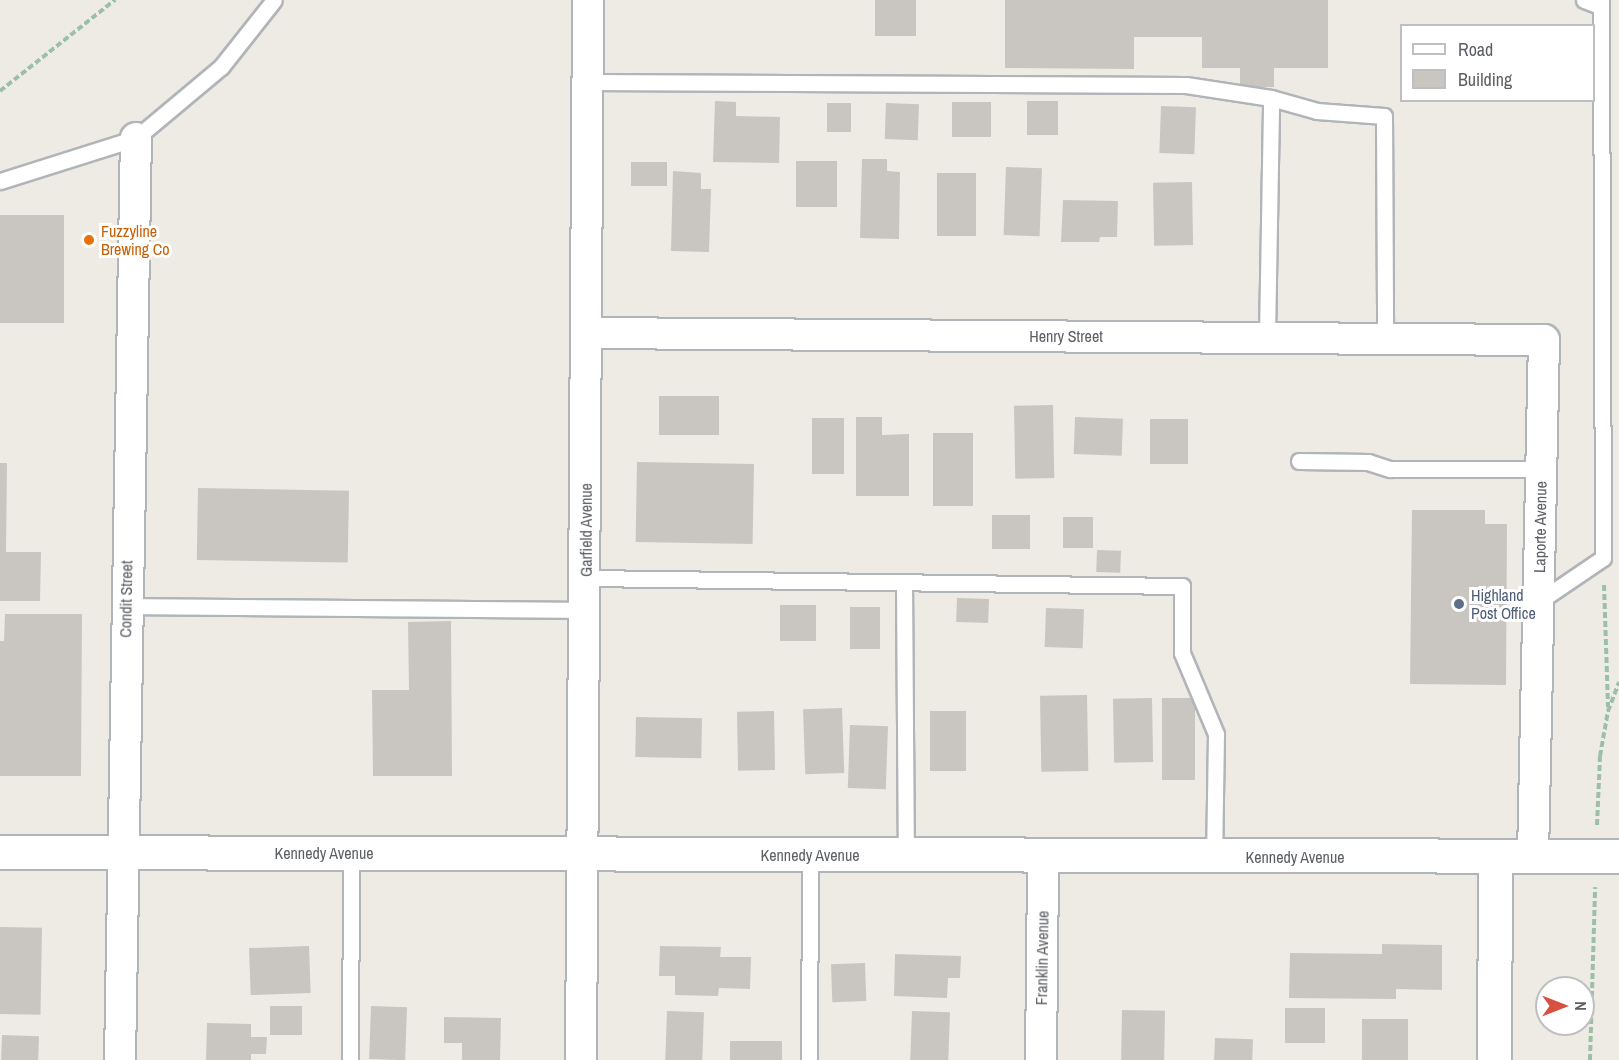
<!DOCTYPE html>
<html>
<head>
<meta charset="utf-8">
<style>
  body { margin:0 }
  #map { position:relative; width:1619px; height:1060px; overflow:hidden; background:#edebe4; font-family:"Archivo Narrow",sans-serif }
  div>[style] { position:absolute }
  .building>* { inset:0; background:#c9c6c1; transform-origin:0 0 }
  .path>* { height:4px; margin-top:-2px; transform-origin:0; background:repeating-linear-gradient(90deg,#9cc0a7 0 6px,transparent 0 9px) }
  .roads { filter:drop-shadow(2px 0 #b1b4b8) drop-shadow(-2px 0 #b1b4b8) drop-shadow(0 2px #b1b4b8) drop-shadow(0 -2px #b1b4b8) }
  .lane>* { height:15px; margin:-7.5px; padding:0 7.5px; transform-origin:7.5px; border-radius:7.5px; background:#fff }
  .street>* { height:30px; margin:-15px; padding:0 15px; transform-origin:15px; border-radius:15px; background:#fff }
  .secondary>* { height:33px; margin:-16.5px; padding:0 16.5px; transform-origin:16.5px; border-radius:16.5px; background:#fff }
  .dots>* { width:16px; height:16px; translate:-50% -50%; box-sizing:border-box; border:3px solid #fff; border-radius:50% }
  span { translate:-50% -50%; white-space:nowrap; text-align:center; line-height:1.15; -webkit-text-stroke:6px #fff; paint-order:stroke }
  .food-label { font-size:16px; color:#c56008 }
  .left { translate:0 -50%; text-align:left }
  .street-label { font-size:16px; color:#5c5f63 }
  .service-label { font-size:16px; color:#4e5e75 }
  .legend { position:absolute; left:1400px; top:24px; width:195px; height:78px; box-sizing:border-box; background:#fff; border:2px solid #bebfc1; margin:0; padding:8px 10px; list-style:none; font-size:18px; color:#5c5f63 }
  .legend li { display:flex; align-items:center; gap:12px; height:30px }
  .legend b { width:30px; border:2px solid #bebfc1 }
  .north { position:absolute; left:1535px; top:976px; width:60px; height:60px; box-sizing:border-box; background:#fff; border:2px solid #bebfc1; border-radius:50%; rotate:90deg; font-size:16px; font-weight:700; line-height:24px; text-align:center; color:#5c5f63 }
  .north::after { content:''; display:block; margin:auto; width:21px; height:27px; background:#d8503f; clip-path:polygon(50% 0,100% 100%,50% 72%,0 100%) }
</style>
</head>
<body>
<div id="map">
  <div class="building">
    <div style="left:875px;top:0;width:41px;height:36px"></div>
    <div style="clip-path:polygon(1005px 0,1328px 0,1328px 68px,1274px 68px,1274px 87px,1240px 87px,1240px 68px,1202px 68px,1202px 37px,1134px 37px,1134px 69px,1005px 68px)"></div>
    <div style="clip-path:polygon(715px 101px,736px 102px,736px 116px,780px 117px,779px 163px,713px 162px)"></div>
    <div style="left:1027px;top:101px;width:31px;height:34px"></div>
    <div style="left:991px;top:102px;width:35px;height:39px;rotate:90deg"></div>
    <div style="left:827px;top:103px;width:24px;height:29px"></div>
    <div style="left:886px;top:103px;width:33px;height:36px;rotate:2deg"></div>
    <div style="left:1161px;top:106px;width:35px;height:47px;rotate:2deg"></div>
    <div style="clip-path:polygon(862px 159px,887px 159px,887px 171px,900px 172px,899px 239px,860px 238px)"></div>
    <div style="left:796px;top:161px;width:41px;height:46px"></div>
    <div style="left:631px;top:162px;width:36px;height:24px"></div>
    <div style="left:1006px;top:167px;width:36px;height:68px;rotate:2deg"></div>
    <div style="clip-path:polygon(673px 171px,701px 173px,701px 189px,711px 189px,709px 252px,671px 251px)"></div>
    <div style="left:937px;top:173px;width:39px;height:63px"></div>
    <div style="left:1192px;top:182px;width:63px;height:39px;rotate:89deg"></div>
    <div style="clip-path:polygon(1063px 200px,1118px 201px,1117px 237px,1100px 237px,1099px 242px,1061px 242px)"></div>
    <div style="left:0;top:215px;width:64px;height:108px"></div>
    <div style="left:719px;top:396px;width:39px;height:60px;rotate:90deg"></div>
    <div style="left:1053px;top:405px;width:73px;height:39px;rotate:89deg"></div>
    <div style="clip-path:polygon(856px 417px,882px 417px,882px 435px,909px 434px,909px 496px,856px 496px)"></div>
    <div style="left:1075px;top:417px;width:48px;height:37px;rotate:2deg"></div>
    <div style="left:812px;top:418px;width:32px;height:56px"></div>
    <div style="left:1150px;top:419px;width:38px;height:45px"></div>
    <div style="left:973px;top:433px;width:73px;height:40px;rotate:90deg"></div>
    <div style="left:637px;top:462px;width:117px;height:80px;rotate:1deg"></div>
    <div style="clip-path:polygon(0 463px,7px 463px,6px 552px,41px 552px,40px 601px,0 601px)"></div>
    <div style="left:198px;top:488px;width:151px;height:72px;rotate:1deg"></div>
    <div style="clip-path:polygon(1412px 510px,1485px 510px,1485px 524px,1507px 524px,1506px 685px,1410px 684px)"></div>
    <div style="left:992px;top:515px;width:38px;height:34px"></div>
    <div style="left:1063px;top:517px;width:30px;height:31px"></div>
    <div style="left:1097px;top:550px;width:24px;height:22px;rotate:2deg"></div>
    <div style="left:957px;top:598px;width:32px;height:24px;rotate:2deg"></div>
    <div style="left:780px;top:605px;width:36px;height:36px"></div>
    <div style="left:850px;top:607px;width:30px;height:42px"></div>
    <div style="left:1046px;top:608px;width:38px;height:39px;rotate:2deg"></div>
    <div style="clip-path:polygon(5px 614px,82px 614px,81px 776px,0 776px,0 641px,4px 641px)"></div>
    <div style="clip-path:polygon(451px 621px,452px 776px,373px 776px,372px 690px,409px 690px,408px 622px)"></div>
    <div style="left:1087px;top:695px;width:76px;height:47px;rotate:89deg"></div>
    <div style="left:1152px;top:698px;width:64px;height:39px;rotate:89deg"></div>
    <div style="left:1162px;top:698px;width:33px;height:82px"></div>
    <div style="left:842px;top:708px;width:65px;height:39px;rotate:88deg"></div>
    <div style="left:774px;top:711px;width:59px;height:37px;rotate:89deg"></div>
    <div style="left:930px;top:711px;width:36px;height:60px"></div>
    <div style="left:636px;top:717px;width:66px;height:40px;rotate:1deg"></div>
    <div style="left:850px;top:725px;width:38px;height:63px;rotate:2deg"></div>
    <div style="left:0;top:927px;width:42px;height:87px;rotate:1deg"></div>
    <div style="clip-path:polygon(1382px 944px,1442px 945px,1442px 990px,1396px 989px,1396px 999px,1289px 998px,1290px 953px,1382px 954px)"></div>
    <div style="left:309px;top:946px;width:47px;height:60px;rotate:88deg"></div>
    <div style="clip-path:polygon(660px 946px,721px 947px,720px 957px,751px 957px,750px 989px,719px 988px,718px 996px,675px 995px,675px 976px,659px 976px)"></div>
    <div style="clip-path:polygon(895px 954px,961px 956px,960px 978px,948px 978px,947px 998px,894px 996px)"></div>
    <div style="left:865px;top:963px;width:38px;height:34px;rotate:88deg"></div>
    <div style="left:270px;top:1006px;width:32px;height:29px"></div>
    <div style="left:371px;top:1006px;width:36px;height:53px;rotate:2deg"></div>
    <div style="left:1285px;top:1008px;width:40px;height:35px"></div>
    <div style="left:1122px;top:1010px;width:43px;height:50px;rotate:1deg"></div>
    <div style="left:667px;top:1011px;width:37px;height:49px;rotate:2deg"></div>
    <div style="left:912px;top:1011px;width:38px;height:49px;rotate:2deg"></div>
    <div style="clip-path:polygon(444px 1017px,501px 1018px,500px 1060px,462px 1060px,462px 1043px,444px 1043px)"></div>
    <div style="left:1362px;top:1019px;width:46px;height:41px"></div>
    <div style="clip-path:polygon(207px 1023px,251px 1024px,251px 1037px,267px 1037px,266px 1054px,251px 1054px,251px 1060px,206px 1060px)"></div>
    <div style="left:2px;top:1035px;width:37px;height:25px;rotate:2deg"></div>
    <div style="left:1215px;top:1038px;width:38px;height:22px;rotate:2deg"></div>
    <div style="left:782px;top:1041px;width:19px;height:52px;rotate:90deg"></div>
  </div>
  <div class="path">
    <div style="left:0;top:91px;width:147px;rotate:-38.4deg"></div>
    <div style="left:1604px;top:585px;width:122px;rotate:88.1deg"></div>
    <div style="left:1597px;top:825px;width:69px;rotate:-87.5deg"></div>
    <div style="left:1600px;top:756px;width:46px;rotate:-79.9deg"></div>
    <div style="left:1608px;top:711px;width:31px;rotate:-69deg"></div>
    <div style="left:1590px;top:1060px;width:173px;rotate:-88.3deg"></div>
  </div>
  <div class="roads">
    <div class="lane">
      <div style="left:1584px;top:0;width:17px;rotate:21deg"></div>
      <div style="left:588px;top:82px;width:598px;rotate:0.29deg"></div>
      <div style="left:1186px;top:85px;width:86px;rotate:8.7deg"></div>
      <div style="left:1271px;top:98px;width:48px;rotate:15.8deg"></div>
      <div style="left:1317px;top:111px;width:67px;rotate:4.3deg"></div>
      <div style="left:1384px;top:116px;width:222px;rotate:89.7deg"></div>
      <div style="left:0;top:181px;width:143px;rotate:-17.5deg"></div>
      <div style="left:136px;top:138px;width:111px;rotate:-39.9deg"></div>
      <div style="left:221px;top:67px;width:85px;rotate:-51.7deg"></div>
      <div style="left:1267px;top:337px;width:239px;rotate:-89deg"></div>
      <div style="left:1299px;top:461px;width:69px;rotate:0.8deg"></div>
      <div style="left:1368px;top:462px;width:23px;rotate:18deg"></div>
      <div style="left:1390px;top:469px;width:151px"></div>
      <div style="left:586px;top:578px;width:596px;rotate:0.77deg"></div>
      <div style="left:1182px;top:586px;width:67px;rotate:90deg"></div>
      <div style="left:1182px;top:653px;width:88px;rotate:67.2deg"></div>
      <div style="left:1216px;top:734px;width:122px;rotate:90.9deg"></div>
      <div style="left:904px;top:582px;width:273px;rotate:89.6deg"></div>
      <div style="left:1538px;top:602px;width:78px;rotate:-34.1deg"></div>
      <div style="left:1603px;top:558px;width:558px;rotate:-90.21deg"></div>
      <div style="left:125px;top:606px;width:461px;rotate:0.5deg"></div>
      <div style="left:350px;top:1060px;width:207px;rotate:-89.7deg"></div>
      <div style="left:809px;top:1060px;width:205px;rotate:-89.7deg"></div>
    </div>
    <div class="street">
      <div style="left:587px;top:333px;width:957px;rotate:0.42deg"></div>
      <div style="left:1544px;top:340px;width:517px;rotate:91.22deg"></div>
      <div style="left:120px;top:1060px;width:922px;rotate:-89.01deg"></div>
      <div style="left:581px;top:1060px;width:1060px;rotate:-89.62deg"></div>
      <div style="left:1041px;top:1060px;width:204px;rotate:-89.4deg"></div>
    </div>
    <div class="secondary">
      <div style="left:0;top:852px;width:1619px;rotate:0.14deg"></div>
      <div style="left:1494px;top:1060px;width:203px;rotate:-89.7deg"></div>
    </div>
  </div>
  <div class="dots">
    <div style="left:89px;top:240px;background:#e8710a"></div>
    <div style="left:1459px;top:604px;background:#5c6f8a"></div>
  </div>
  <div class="food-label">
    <span class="left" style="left:101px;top:240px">Fuzzyline<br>Brewing Co</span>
  </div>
  <div class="street-label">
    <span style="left:1066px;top:336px">Henry Street</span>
    <span style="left:1540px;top:527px;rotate:-89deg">Laporte Avenue</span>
    <span style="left:586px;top:530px;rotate:-90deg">Garfield Avenue</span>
    <span style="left:126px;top:599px;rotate:-89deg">Condit Street</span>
    <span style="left:324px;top:853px">Kennedy Avenue</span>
    <span style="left:810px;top:855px">Kennedy Avenue</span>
    <span style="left:1295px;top:857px">Kennedy Avenue</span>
    <span style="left:1042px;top:958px;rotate:-89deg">Franklin Avenue</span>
  </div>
  <div class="service-label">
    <span class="left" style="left:1471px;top:604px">Highland<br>Post Office</span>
  </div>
  <ul class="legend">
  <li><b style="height:8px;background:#fff"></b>Road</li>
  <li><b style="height:16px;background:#c9c6c1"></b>Building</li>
  </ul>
  <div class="north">N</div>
</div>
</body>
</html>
